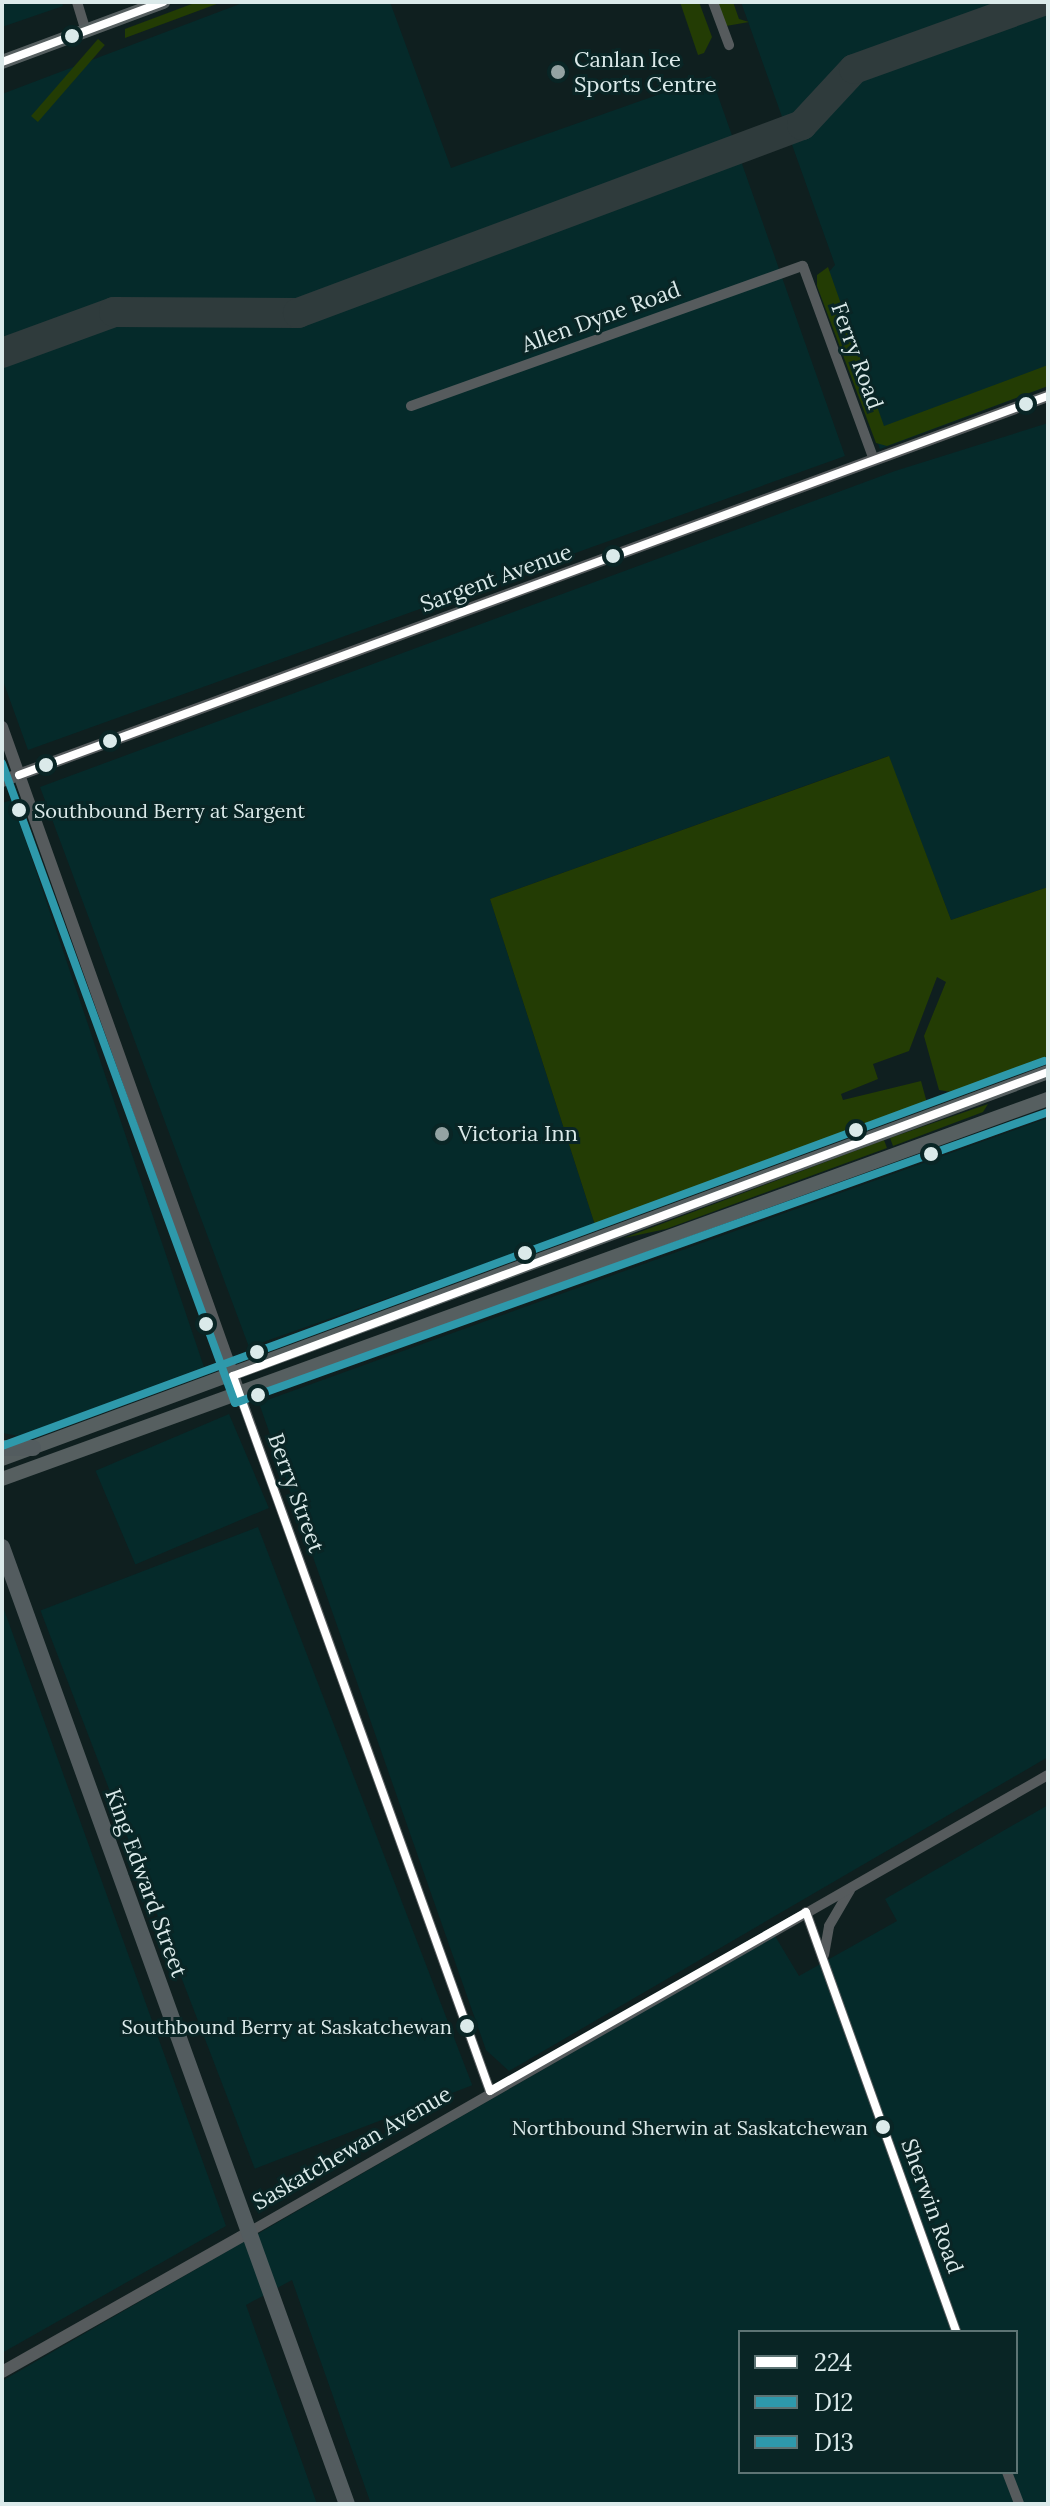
<!DOCTYPE html>
<html>
<head>
<meta charset="utf-8">
<style>
  body { margin:0 }
  #map { position:relative; width:1050px; height:2506px; overflow:hidden; background:#0f1f1f; font-family:Lora,serif }
  div>[style] { position:absolute }
  .built>* { inset:0; background:#052a2a; transform-origin:0 0 }
  .green>* { inset:0; background:#233c04; transform-origin:0 0 }
  .taxiway>* { height:30px; margin:-15px; padding:0 15px; transform-origin:15px; border-radius:15px; background:#2f3b3c }
  .minor>* { height:10px; margin:-5px; padding:0 5px; transform-origin:5px; border-radius:5px; background:#565b5d }
  .tertiary>* { height:12px; margin:-6px; padding:0 6px; transform-origin:6px; border-radius:6px; background:#565b5d }
  .secondary>* { height:14px; margin:-7px; padding:0 7px; transform-origin:7px; border-radius:7px; background:#565f60 }
  .primary>* { height:16px; margin:-8px; padding:0 8px; transform-origin:8px; border-radius:8px; background:#535c5f }
  .bus-1>* { height:8px; margin:-4px; padding:0 4px; transform-origin:4px; border-radius:4px; background:#fff }
  .bus-2>* { height:8px; margin:-4px; padding:0 4px; transform-origin:4px; border-radius:4px; background:#2e99ab }
  .bus-3>* { height:8px; margin:-4px; padding:0 4px; transform-origin:4px; border-radius:4px; background:#2e99ab }
  .dots>* { width:22px; height:22px; translate:-50% -50%; box-sizing:border-box; border:4px solid #092525; border-radius:50% }
  span { translate:-50% -50%; white-space:nowrap; text-align:center; line-height:1.15; -webkit-text-stroke:6px #092525; paint-order:stroke }
  .bus-label { font-size:20px; color:#dbeaea }
  .left { translate:0 -50%; text-align:left }
  .right { translate:-100% -50%; text-align:right }
  .poi-label { font-size:22px; color:#dbeaea }
  .street-label { font-size:22px; color:#dbeaea }
  .frame { position:absolute; inset:0; border:4px solid #dbeaea; pointer-events:none }
  .legend { position:absolute; left:738px; top:2330px; width:280px; height:144px; box-sizing:border-box; background:#092525; border:2px solid #5d7474; margin:0; padding:10px 14px; list-style:none; font-size:24px; color:#dbeaea }
  .legend li { display:flex; align-items:center; gap:16px; height:40px }
  .legend b { width:40px; border:2px solid #5d7474 }
</style>
</head>
<body>
<div id="map">
  <div class="built">
    <div style="clip-path:polygon(2px 2px,62px 2px,63px 6px,2px 27px)"></div>
    <div style="clip-path:polygon(245px 2px,390px 2px,451px 168px,711px 76px,845px 456px,28px 750px,2px 678px,2px 94px)"></div>
    <div style="clip-path:polygon(741px 2px,1048px 2px,1048px 386px,880px 449px,822px 298px,820px 282px,835px 265px)"></div>
    <div style="clip-path:polygon(1048px 423px,1048px 887px,951px 920px,888px 756px,490px 899px,595px 1225px,249px 1347px,40px 787px,895px 471px)"></div>
    <div style="clip-path:polygon(12px 800px,204px 1367px,19px 1436px,2px 1433px,2px 803px)"></div>
    <div style="clip-path:polygon(1048px 1118px,1048px 1757px,509px 2071px,486px 2050px,259px 1403px)"></div>
    <div style="left:229px;top:1414px;width:102px;height:145px;rotate:67deg"></div>
    <div style="left:258px;top:1527px;width:598px;height:233px;rotate:69deg"></div>
    <div style="clip-path:polygon(2px 1604px,226px 2226px,2px 2353px)"></div>
    <div style="clip-path:polygon(evenodd,1048px 1805px,1048px 2504px,371px 2504px,292px 2280px,246px 2305px,317px 2504px,2px 2504px,2px 2381px,775px 1936px,799px 1976px,897px 1921px,885px 1899px,1048px 1805px,740px 2332px,1016px 2332px,1016px 2472px,740px 2472px,740px 2332px)"></div>
  </div>
  <div class="green">
    <div style="clip-path:polygon(197px 2px,222px 2px,125px 38px,125px 29px)"></div>
    <div style="clip-path:polygon(680px 2px,699px 2px,712px 37px,704px 53px,698px 55px)"></div>
    <div style="clip-path:polygon(717px 2px,733px 2px,739px 19px,749px 22px,726px 26px)"></div>
    <div style="left:98px;top:39px;width:9px;height:102px;rotate:41deg"></div>
    <div style="clip-path:polygon(828px 267px,884px 426px,1048px 365px,1048px 386px,887px 446px,876px 443px,817px 286px,817px 275px)"></div>
    <div style="clip-path:polygon(889px 756px,951px 920px,1048px 887px,1048px 1056px,951px 1092px,939px 1090px,924px 1036px,946px 982px,937px 977px,909px 1051px,873px 1064px,878px 1079px,841px 1094px,843px 1100px,921px 1081px,927px 1103px,595px 1225px,490px 899px)"></div>
    <div style="clip-path:polygon(988px 1104px,983px 1112px,893px 1146px,890px 1138px)"></div>
    <div style="clip-path:polygon(884px 1140px,887px 1148px,666px 1229px,624px 1238px)"></div>
  </div>
  <div class="taxiway">
    <div style="left:2px;top:353px;width:119px;rotate:-20.1deg"></div>
    <div style="left:114px;top:312px;width:184px;rotate:0.3deg"></div>
    <div style="left:298px;top:313px;width:538px;rotate:-20.46deg"></div>
    <div style="left:802px;top:125px;width:76px;rotate:-47.1deg"></div>
    <div style="left:854px;top:69px;width:198px;rotate:-19.8deg"></div>
  </div>
  <div class="minor">
    <div style="left:77px;top:2px;width:30px;rotate:73deg"></div>
    <div style="left:713px;top:2px;width:46px;rotate:69.6deg"></div>
    <div style="left:411px;top:406px;width:416px;rotate:-19.7deg"></div>
    <div style="left:803px;top:266px;width:207px;rotate:69.9deg"></div>
    <div style="left:239px;top:1392px;width:743px;rotate:70.25deg"></div>
    <div style="left:806px;top:1912px;width:446px;rotate:70.3deg"></div>
    <div style="left:824px;top:1955px;width:29px;rotate:-80deg"></div>
    <div style="left:829px;top:1926px;width:42px;rotate:-59.7deg"></div>
    <div style="left:249px;top:2232px;width:920px;rotate:-29.77deg"></div>
    <div style="left:1007px;top:2472px;width:34px;rotate:69deg"></div>
  </div>
  <div class="tertiary">
    <div style="left:2px;top:727px;width:706px;rotate:70.38deg"></div>
    <div style="left:2px;top:781px;width:1115px;rotate:-20.21deg"></div>
    <div style="left:2px;top:2372px;width:284px;rotate:-29.5deg"></div>
  </div>
  <div class="secondary">
    <div style="left:2px;top:62px;width:172px;rotate:-20.4deg"></div>
    <div style="left:2px;top:1459px;width:1115px;rotate:-20.3deg"></div>
    <div style="left:2px;top:1479px;width:1113px;rotate:-19.97deg"></div>
  </div>
  <div class="primary">
    <div style="left:2px;top:1448px;width:31px"></div>
    <div style="left:2px;top:1547px;width:1017px;rotate:70.18deg"></div>
  </div>
  <div class="bus-1">
    <div style="left:2px;top:62px;width:172px;rotate:-20.4deg"></div>
    <div style="left:19px;top:775px;width:1097px;rotate:-20.22deg"></div>
    <div style="left:806px;top:1912px;width:446px;rotate:70.3deg"></div>
    <div style="left:490px;top:2091px;width:760px;rotate:-109.77deg"></div>
    <div style="left:233px;top:1376px;width:870px;rotate:-20.46deg"></div>
    <div style="left:490px;top:2091px;width:363px;rotate:-29.5deg"></div>
  </div>
  <div class="bus-2">
    <div style="left:2px;top:763px;width:681px;rotate:70deg"></div>
    <div style="left:235px;top:1403px;width:864px;rotate:-19.69deg"></div>
  </div>
  <div class="bus-3">
    <div style="left:2px;top:1446px;width:1111px;rotate:-20.28deg"></div>
  </div>
  <div class="dots">
    <div style="left:72px;top:36px;background:#dbeaea"></div>
    <div style="left:558px;top:72px;background:#94a3a3"></div>
    <div style="left:1026px;top:404px;background:#dbeaea"></div>
    <div style="left:613px;top:556px;background:#dbeaea"></div>
    <div style="left:110px;top:741px;background:#dbeaea"></div>
    <div style="left:46px;top:765px;background:#dbeaea"></div>
    <div style="left:19px;top:810px;background:#dbeaea"></div>
    <div style="left:856px;top:1130px;background:#dbeaea"></div>
    <div style="left:442px;top:1134px;background:#94a3a3"></div>
    <div style="left:931px;top:1154px;background:#dbeaea"></div>
    <div style="left:525px;top:1253px;background:#dbeaea"></div>
    <div style="left:206px;top:1324px;background:#dbeaea"></div>
    <div style="left:257px;top:1352px;background:#dbeaea"></div>
    <div style="left:258px;top:1395px;background:#dbeaea"></div>
    <div style="left:467px;top:2026px;background:#dbeaea"></div>
    <div style="left:883px;top:2127px;background:#dbeaea"></div>
  </div>
  <div class="bus-label">
    <span class="left" style="left:34px;top:810px">Southbound Berry at Sargent</span>
    <span class="right" style="left:452px;top:2026px">Southbound Berry at Saskatchewan</span>
    <span class="right" style="left:868px;top:2127px">Northbound Sherwin at Saskatchewan</span>
  </div>
  <div class="poi-label">
    <span class="left" style="left:574px;top:72px">Canlan Ice<br>Sports Centre</span>
    <span class="left" style="left:458px;top:1134px">Victoria Inn</span>
  </div>
  <div class="street-label">
    <span style="left:601px;top:317px;rotate:-20deg">Allen Dyne Road</span>
    <span style="left:857px;top:356px;rotate:70deg">Ferry Road</span>
    <span style="left:496px;top:578px;rotate:-20deg">Sargent Avenue</span>
    <span style="left:296px;top:1493px;rotate:70deg">Berry Street</span>
    <span style="left:146px;top:1883px;rotate:70deg">King Edward Street</span>
    <span style="left:352px;top:2148px;rotate:-30deg">Saskatchewan Avenue</span>
    <span style="left:932px;top:2206px;rotate:70deg">Sherwin Road</span>
  </div>
  <div class="frame"></div>
  <ul class="legend">
  <li><b style="height:10px;background:#fff"></b>224</li>
  <li><b style="height:10px;background:#2e99ab"></b>D12</li>
  <li><b style="height:10px;background:#2e99ab"></b>D13</li>
  </ul>
</div>
</body>
</html>
